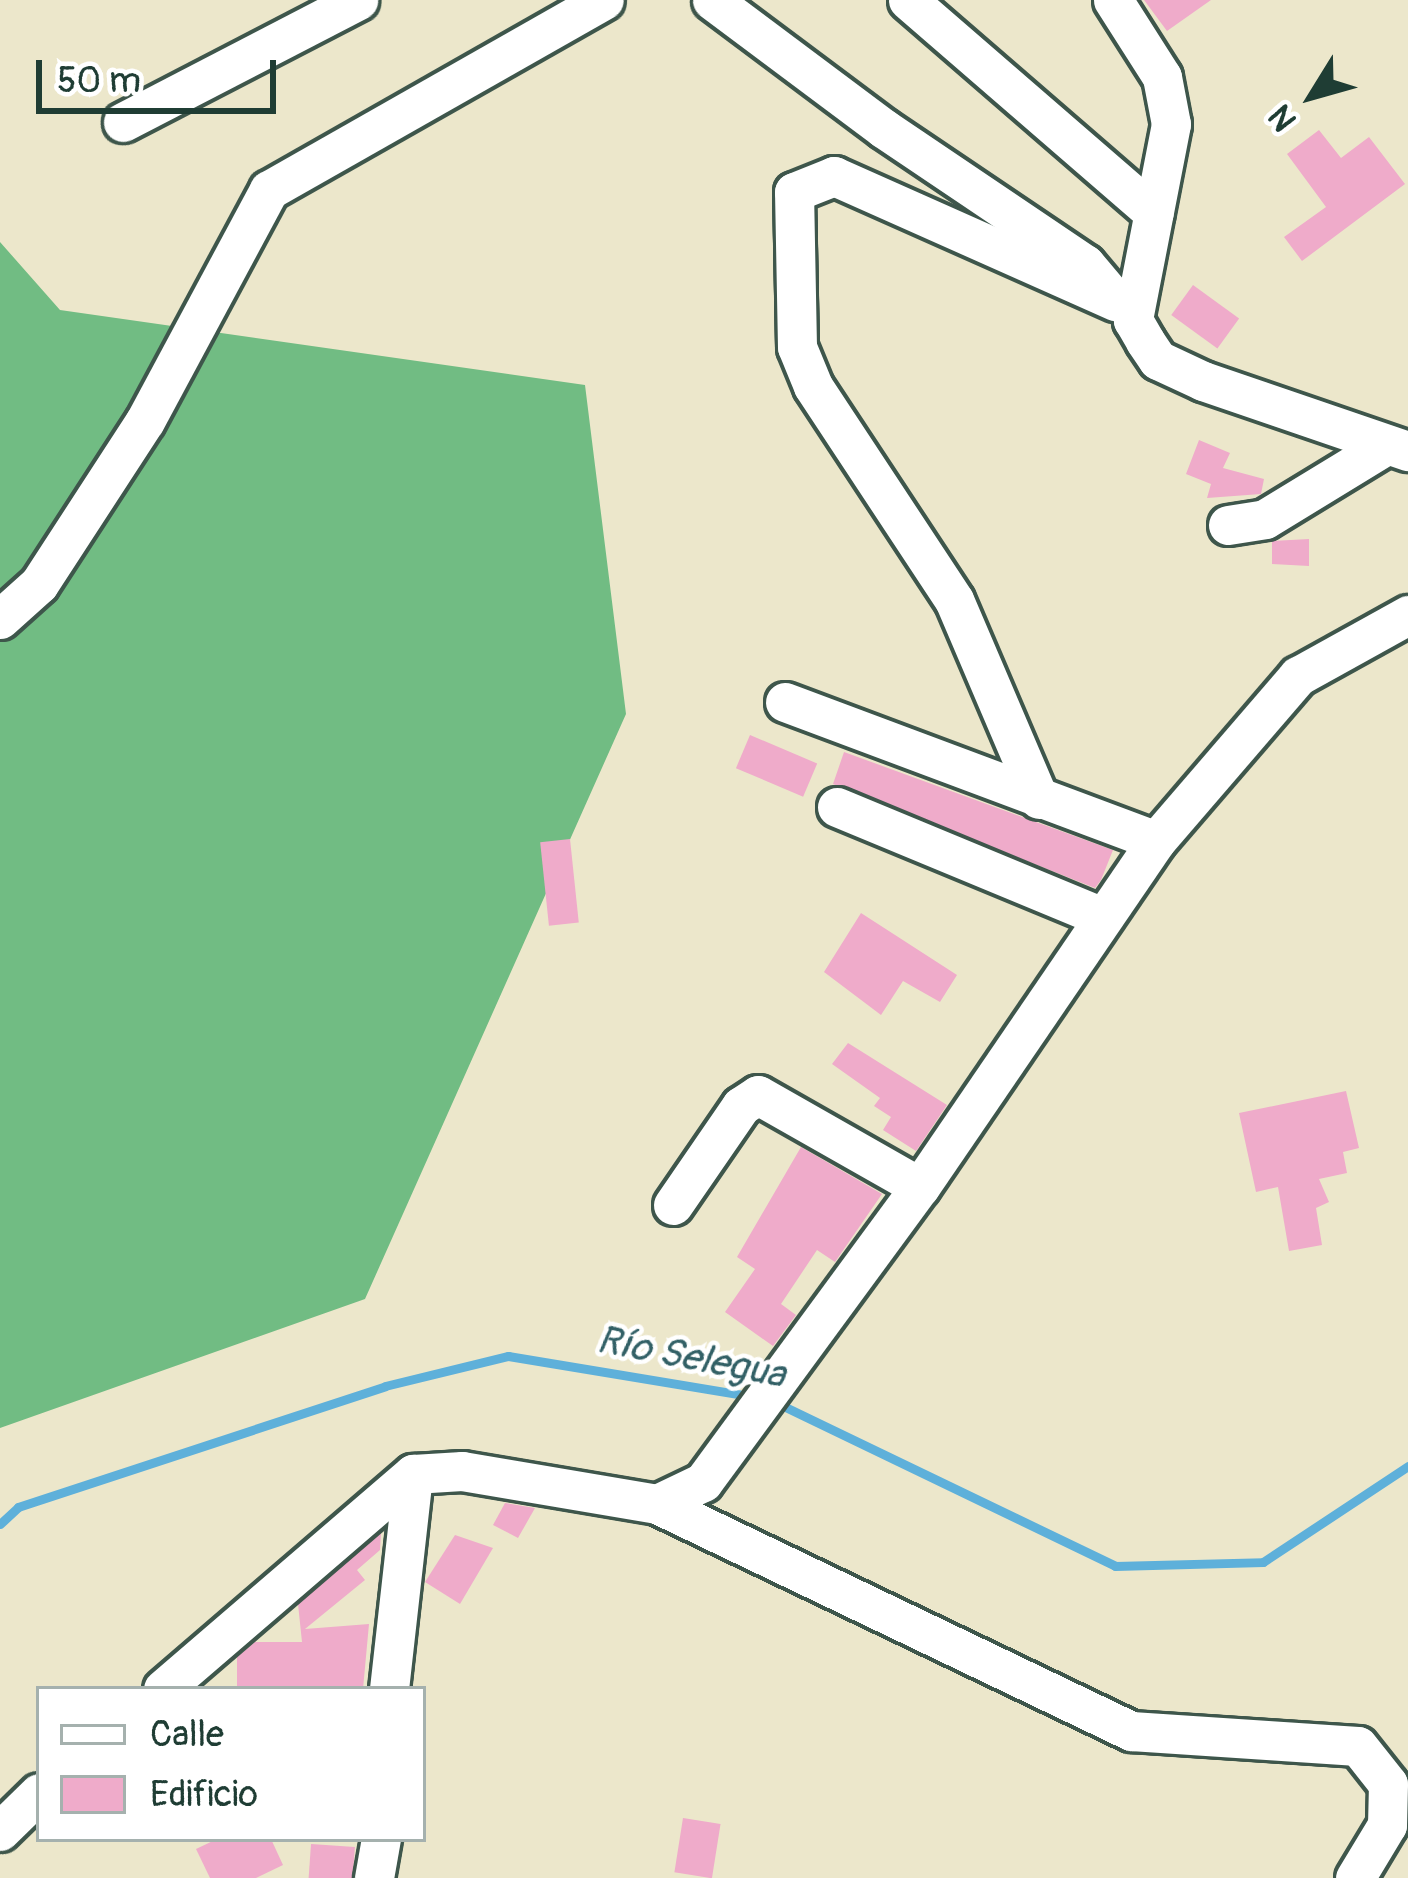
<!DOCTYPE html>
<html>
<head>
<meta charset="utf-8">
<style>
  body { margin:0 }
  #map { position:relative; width:1408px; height:1878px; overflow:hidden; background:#ece7cb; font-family:Pangolin,sans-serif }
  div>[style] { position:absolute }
  .forest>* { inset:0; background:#71bc83 }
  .stream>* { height:9px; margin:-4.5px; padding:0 4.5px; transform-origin:4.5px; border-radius:4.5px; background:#5eb0da }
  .building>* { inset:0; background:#efabca; transform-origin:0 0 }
  .roads { filter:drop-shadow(3px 0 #3e564b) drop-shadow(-3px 0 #3e564b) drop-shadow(0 3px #3e564b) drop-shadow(0 -3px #3e564b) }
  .minor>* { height:39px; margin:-19.5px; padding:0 19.5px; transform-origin:19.5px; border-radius:19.5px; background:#fff }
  span { translate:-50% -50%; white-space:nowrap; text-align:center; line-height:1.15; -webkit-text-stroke:9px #fff; paint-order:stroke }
  .water-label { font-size:39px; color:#326066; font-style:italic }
  .legend { position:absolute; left:36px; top:1686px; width:390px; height:156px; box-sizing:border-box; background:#fff; border:3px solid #a5b1ae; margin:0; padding:15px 21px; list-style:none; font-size:36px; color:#1f3d34 }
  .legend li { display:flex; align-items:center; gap:24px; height:60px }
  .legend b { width:60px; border:3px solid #a5b1ae }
  .north { position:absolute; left:1252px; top:36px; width:120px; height:120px; -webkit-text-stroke:9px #fff; paint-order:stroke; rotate:233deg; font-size:33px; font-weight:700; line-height:48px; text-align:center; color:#1f3d34 }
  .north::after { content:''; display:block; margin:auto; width:42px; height:54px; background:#1f3d34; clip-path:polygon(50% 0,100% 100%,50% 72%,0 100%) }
  .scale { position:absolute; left:36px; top:60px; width:240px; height:54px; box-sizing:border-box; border:6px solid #1f3d34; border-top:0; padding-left:15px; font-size:36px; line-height:42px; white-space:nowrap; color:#1f3d34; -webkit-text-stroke:9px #fff; paint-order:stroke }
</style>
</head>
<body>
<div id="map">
  <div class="forest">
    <div style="clip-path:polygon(0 242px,60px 310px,585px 385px,626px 714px,365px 1299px,0 1428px)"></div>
  </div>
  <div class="stream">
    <div style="left:777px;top:1403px;width:375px;rotate:25.7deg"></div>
    <div style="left:1115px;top:1566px;width:148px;rotate:-1.5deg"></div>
    <div style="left:1263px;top:1562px;width:174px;rotate:-33.5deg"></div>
    <div style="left:0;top:1524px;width:25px;rotate:-43deg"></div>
    <div style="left:18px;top:1507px;width:386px;rotate:-18.2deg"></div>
    <div style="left:385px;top:1386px;width:127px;rotate:-13.7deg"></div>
    <div style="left:508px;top:1356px;width:244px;rotate:9.4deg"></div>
  </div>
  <div class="building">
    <div style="clip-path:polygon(1144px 0,1211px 0,1167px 31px)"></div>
    <div style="clip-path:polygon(1319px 130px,1341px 158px,1369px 137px,1405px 184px,1302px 261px,1284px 237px,1326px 207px,1287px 154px)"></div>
    <div style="left:1193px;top:285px;width:57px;height:37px;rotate:36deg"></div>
    <div style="clip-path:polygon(1199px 440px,1230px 453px,1223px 468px,1264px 479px,1261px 494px,1207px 498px,1211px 484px,1186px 474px)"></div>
    <div style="clip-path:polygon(1309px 539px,1309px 566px,1272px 564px,1272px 541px)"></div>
    <div style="left:750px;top:735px;width:73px;height:36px;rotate:23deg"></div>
    <div style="clip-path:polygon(844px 752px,1113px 850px,1101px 880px,1095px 888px,833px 784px)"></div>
    <div style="left:570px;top:839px;width:84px;height:30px;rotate:84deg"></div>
    <div style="clip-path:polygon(861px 913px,957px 975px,940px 1002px,903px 981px,881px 1015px,824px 972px)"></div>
    <div style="clip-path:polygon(848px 1043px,947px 1105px,916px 1151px,883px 1130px,891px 1117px,874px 1106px,880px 1098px,832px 1064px)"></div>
    <div style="clip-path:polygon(1346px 1091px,1359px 1148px,1343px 1152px,1347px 1173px,1319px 1179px,1329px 1202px,1316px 1208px,1322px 1245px,1289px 1251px,1278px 1187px,1256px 1192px,1239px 1113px)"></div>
    <div style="clip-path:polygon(801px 1147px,882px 1194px,835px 1262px,817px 1250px,781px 1304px,796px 1315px,773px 1346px,725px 1312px,755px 1269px,737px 1257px)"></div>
    <div style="clip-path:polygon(505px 1503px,535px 1508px,518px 1538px,493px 1525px)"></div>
    <div style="clip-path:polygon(381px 1533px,380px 1550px,357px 1570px,365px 1580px,305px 1629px,369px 1624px,363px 1689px,237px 1689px,237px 1657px,255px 1642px,302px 1642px,298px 1604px)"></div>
    <div style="clip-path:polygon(455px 1535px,493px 1548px,460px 1604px,425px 1582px)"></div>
    <div style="left:683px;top:1818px;width:38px;height:55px;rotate:9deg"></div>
    <div style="clip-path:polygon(217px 1839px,271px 1839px,283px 1865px,256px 1878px,210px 1878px,196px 1849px)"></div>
    <div style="left:311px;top:1844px;width:44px;height:34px;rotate:4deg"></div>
  </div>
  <div class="roads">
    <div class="minor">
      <div style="left:712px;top:0;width:214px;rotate:36.8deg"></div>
      <div style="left:883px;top:128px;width:244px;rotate:34deg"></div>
      <div style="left:1085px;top:264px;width:39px;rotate:50deg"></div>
      <div style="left:908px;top:0;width:325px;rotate:40.9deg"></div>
      <div style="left:1113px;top:0;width:91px;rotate:57.5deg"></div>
      <div style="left:1162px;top:77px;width:48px;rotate:79.2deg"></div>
      <div style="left:1171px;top:124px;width:200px;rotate:101deg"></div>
      <div style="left:1133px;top:320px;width:24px;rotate:60deg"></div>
      <div style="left:1145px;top:341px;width:23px;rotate:56deg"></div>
      <div style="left:1158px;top:360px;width:50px;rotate:25deg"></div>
      <div style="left:1203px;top:381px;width:217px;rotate:18.9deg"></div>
      <div style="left:123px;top:122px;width:265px;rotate:-27.4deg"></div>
      <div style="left:1228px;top:525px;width:37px;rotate:-9deg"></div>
      <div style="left:1265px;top:519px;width:138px;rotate:-31.4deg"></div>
      <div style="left:0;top:619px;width:52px;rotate:-41.9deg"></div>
      <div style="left:39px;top:584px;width:194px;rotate:-57deg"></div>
      <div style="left:145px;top:421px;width:262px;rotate:-61.8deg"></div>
      <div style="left:269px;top:190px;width:385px;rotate:-29.6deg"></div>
      <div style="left:785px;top:702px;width:396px;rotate:20.5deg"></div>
      <div style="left:1039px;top:799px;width:216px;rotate:-113.1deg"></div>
      <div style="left:954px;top:600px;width:256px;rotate:-123.4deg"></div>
      <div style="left:813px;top:386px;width:42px;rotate:-112.3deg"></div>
      <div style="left:797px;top:347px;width:155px;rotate:-91.1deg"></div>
      <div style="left:794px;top:192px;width:43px;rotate:-21.8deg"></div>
      <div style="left:834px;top:176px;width:308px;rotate:24deg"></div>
      <div style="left:837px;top:807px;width:288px;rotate:22.5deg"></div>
      <div style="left:673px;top:1205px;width:120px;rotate:-55.5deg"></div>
      <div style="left:741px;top:1106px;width:20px;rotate:-33deg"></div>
      <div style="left:758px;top:1095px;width:186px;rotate:29.6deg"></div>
      <div style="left:657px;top:1504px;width:526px;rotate:25.59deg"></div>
      <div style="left:1131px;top:1731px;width:227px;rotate:3.8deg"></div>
      <div style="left:1358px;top:1746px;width:48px;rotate:51.7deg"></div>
      <div style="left:1388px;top:1784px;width:41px;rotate:91.4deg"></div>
      <div style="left:1387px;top:1825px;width:62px;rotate:121.1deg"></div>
      <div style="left:163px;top:1689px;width:330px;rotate:-40.7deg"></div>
      <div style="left:389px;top:1689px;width:216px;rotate:-83.6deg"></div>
      <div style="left:413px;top:1474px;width:49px;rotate:-3.5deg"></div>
      <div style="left:462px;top:1471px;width:198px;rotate:9.6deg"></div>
      <div style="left:657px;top:1504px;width:51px;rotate:-25.6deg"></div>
      <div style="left:703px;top:1482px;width:366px;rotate:-53.7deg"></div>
      <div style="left:920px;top:1187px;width:419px;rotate:-55.7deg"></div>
      <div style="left:1156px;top:841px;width:218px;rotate:-49.3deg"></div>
      <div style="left:1298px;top:676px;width:126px;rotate:-29deg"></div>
      <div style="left:0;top:1831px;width:54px;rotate:-44.3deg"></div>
      <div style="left:374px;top:1878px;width:40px;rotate:-80deg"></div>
    </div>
  </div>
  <div class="water-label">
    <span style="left:691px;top:1358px;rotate:11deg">Río Selegua</span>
  </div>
  <ul class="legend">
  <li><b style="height:15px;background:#fff"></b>Calle</li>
  <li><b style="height:33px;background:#efabca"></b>Edificio</li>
  </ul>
  <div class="north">N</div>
  <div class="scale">50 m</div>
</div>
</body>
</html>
